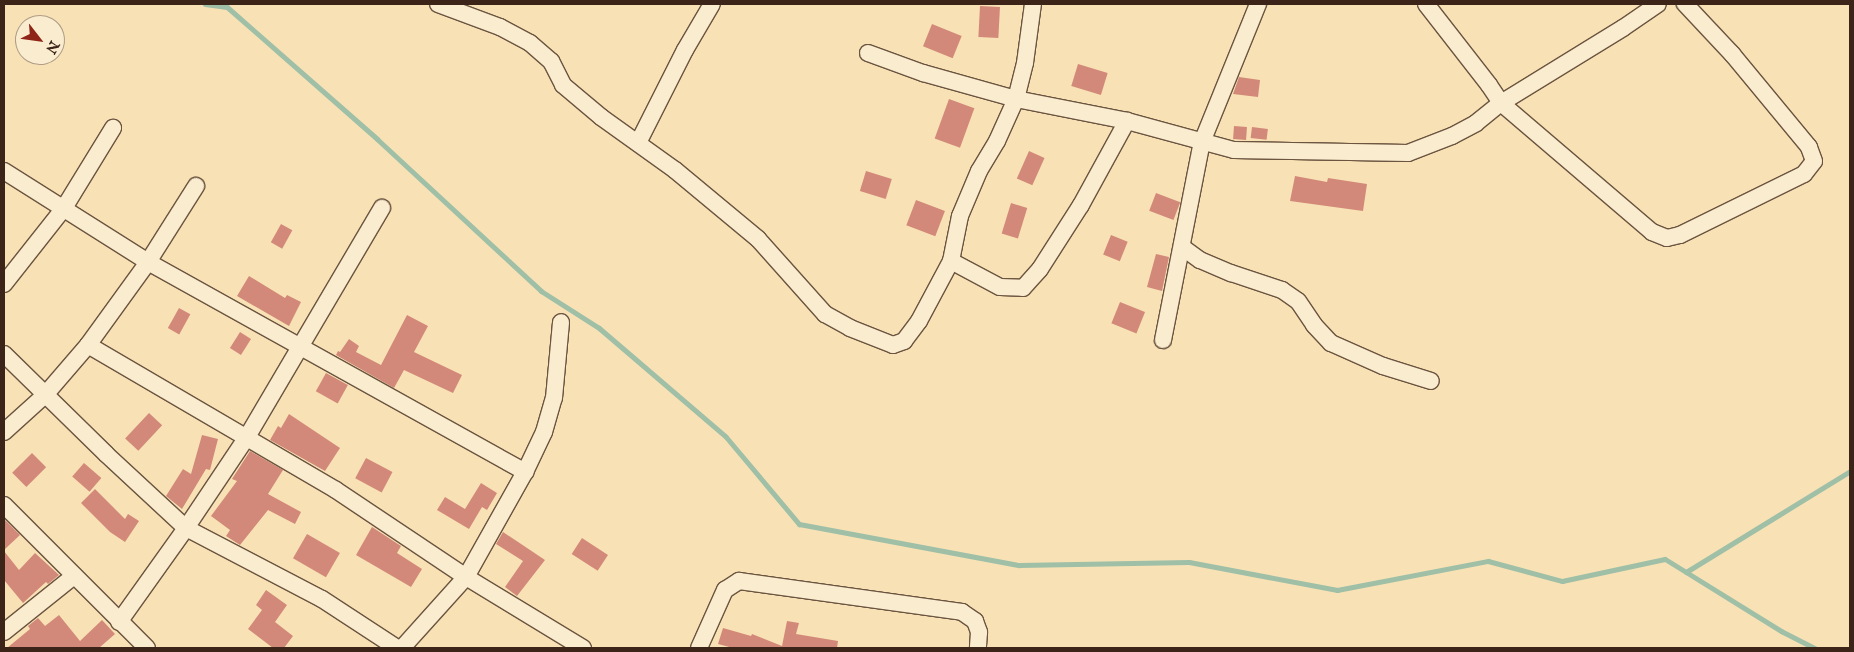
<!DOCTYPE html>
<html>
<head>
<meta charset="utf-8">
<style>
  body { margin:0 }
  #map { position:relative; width:1854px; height:652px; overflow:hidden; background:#f8e2b5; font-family:"IM FELL English",serif }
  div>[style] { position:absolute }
  .stream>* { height:5px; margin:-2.5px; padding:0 2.5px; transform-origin:2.5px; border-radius:2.5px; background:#9fbfa7 }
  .building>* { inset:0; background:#d38979; transform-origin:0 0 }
  .roads { filter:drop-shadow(1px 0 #6b5440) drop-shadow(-1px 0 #6b5440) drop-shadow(0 1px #6b5440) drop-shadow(0 -1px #6b5440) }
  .street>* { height:16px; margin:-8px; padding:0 8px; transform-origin:8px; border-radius:8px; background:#faeccf }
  span { translate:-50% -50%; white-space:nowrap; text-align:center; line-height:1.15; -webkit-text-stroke:4px #faeccf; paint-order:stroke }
  .frame { position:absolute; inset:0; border:5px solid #3c2419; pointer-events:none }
  .north { position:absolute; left:15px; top:15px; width:50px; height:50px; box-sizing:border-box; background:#faeccf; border:1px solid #ae9c86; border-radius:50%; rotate:120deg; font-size:14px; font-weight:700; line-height:20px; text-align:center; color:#3c2419 }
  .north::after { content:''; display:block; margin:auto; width:18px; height:22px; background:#8f2418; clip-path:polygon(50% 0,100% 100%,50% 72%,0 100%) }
</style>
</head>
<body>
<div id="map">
  <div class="stream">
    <div style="left:205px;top:4px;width:22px;rotate:8deg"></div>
    <div style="left:227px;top:7px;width:200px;rotate:41.3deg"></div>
    <div style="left:377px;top:139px;width:224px;rotate:42.8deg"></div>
    <div style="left:541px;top:291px;width:69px;rotate:32.5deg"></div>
    <div style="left:599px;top:328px;width:167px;rotate:40.6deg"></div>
    <div style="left:726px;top:437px;width:114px;rotate:50deg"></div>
    <div style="left:799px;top:524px;width:224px;rotate:10.6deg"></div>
    <div style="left:1019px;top:565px;width:170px;rotate:-1deg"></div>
    <div style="left:1189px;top:562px;width:151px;rotate:10.7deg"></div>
    <div style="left:1337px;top:590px;width:154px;rotate:-10.9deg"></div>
    <div style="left:1488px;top:561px;width:77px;rotate:15.1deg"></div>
    <div style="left:1562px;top:581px;width:105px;rotate:-12.1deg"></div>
    <div style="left:1665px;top:559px;width:137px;rotate:31.8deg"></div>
    <div style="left:1781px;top:631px;width:38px;rotate:27deg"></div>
    <div style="left:1686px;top:572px;width:193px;rotate:-31.6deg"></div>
  </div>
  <div class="building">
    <div style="left:980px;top:6px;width:20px;height:31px;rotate:3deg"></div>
    <div style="left:932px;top:24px;width:32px;height:24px;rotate:22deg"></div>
    <div style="left:1078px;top:64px;width:31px;height:23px;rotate:17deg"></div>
    <div style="clip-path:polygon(1239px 77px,1260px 80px,1258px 97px,1233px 94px)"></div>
    <div style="left:949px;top:99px;width:27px;height:42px;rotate:20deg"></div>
    <div style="left:1234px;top:126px;width:13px;height:13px;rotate:4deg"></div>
    <div style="left:1252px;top:127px;width:16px;height:11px;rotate:7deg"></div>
    <div style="left:1029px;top:151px;width:17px;height:30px;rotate:24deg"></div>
    <div style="left:866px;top:171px;width:27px;height:21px;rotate:17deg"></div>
    <div style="clip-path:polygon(1295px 176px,1327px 182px,1328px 178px,1367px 184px,1363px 211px,1290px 201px)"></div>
    <div style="left:1156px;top:193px;width:26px;height:19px;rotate:21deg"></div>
    <div style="left:916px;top:200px;width:31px;height:27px;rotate:21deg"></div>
    <div style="left:1011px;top:203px;width:17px;height:32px;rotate:17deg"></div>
    <div style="left:281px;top:224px;width:13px;height:21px;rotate:29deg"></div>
    <div style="left:1111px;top:235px;width:18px;height:21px;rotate:22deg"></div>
    <div style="clip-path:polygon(1156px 254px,1169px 257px,1162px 291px,1147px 287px)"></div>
    <div style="clip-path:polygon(249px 276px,285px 298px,287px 295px,301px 302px,289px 326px,237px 296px)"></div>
    <div style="left:1120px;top:302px;width:27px;height:23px;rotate:22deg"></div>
    <div style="left:179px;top:308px;width:13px;height:23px;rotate:29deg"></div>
    <div style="clip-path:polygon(407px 315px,428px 326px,414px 352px,462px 375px,453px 393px,404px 370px,394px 388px,336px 355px,338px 351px,340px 352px,349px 339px,359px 346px,356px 352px,381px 365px)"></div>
    <div style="left:240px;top:332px;width:13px;height:19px;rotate:32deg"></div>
    <div style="left:326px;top:373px;width:25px;height:21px;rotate:29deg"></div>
    <div style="left:149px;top:413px;width:18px;height:35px;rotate:43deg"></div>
    <div style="clip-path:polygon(289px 414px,340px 448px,325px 471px,270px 440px,278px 426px,281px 428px)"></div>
    <div style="clip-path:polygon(202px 435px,218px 439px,210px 470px,206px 469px,182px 509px,166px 496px,183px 469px,191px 474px)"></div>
    <div style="clip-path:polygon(250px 451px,283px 470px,268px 494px,301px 512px,295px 524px,268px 510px,240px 545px,226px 536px,230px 530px,211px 516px,237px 481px,232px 479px)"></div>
    <div style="left:32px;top:453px;width:20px;height:28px;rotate:45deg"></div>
    <div style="left:366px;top:458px;width:30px;height:23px;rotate:28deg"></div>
    <div style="left:84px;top:463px;width:23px;height:18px;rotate:41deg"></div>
    <div style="clip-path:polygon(481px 483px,497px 493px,487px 510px,482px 507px,469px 529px,437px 510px,445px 497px,465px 509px)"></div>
    <div style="clip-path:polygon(95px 489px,125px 519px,128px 514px,139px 521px,125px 542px,110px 532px,81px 503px)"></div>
    <div style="clip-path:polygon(4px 519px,20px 535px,4px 550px)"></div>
    <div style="clip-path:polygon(372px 527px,401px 546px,397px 553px,422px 569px,411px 587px,356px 555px)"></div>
    <div style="clip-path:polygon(503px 532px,545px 560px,517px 596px,505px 587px,523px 561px,496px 544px)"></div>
    <div style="left:307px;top:534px;width:38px;height:28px;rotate:30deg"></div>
    <div style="left:582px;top:538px;width:31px;height:19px;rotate:33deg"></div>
    <div style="clip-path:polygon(4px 551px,19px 570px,35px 553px,59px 575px,48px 584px,46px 582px,23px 603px,4px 580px)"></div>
    <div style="clip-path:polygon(266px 590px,287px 605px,275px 622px,293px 636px,284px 648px,273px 648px,248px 629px,262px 610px,256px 605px)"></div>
    <div style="clip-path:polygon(59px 615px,80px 641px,102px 620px,115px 634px,99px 648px,7px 648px,30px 629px,28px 626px,38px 618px,45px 626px)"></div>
    <div style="clip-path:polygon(787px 621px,799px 623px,796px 634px,838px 641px,837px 648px,733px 648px,718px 644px,723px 628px,751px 636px,752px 634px,782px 646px)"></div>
  </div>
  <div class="roads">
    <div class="street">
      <div style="left:438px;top:4px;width:66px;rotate:20.4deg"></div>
      <div style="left:500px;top:27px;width:34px;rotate:28deg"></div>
      <div style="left:530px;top:43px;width:28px;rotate:41deg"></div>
      <div style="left:551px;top:61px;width:27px;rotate:63deg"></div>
      <div style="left:563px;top:85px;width:50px;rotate:40.1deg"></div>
      <div style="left:601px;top:117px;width:91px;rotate:35.6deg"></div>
      <div style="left:675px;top:170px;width:108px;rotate:39.7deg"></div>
      <div style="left:758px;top:239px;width:101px;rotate:48.2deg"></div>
      <div style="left:825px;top:314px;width:29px;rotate:29deg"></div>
      <div style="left:850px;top:328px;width:46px;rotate:21.6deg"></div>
      <div style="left:893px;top:345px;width:12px;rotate:-20deg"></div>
      <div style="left:904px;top:341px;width:25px;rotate:-53deg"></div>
      <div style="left:919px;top:321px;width:68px;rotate:-61.9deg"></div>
      <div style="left:951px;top:261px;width:46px;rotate:-78.7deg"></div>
      <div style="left:960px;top:216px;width:49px;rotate:-67.1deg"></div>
      <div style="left:979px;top:171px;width:35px;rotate:-59deg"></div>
      <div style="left:997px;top:141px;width:46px;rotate:-65.7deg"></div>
      <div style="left:1016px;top:99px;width:37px;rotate:-76deg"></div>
      <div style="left:1025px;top:63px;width:60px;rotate:-82.3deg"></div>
      <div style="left:1426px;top:4px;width:103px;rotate:52.1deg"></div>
      <div style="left:1489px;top:85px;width:22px;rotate:56deg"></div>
      <div style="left:1501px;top:103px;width:199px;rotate:40.5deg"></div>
      <div style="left:1652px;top:232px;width:16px;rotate:22deg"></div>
      <div style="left:1667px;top:238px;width:13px;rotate:-13deg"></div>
      <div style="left:1680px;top:235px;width:138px;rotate:-26.2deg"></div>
      <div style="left:1804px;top:174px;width:16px;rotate:-52deg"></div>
      <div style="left:1814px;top:161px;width:15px;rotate:-110deg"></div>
      <div style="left:1809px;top:147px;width:121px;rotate:-129.6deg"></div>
      <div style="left:1732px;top:54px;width:69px;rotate:-133.2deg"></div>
      <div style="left:868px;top:53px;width:59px;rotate:20deg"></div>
      <div style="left:923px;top:73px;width:97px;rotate:15.6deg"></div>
      <div style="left:1016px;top:99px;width:113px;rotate:11.2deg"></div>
      <div style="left:1127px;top:121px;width:111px;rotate:15.2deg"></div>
      <div style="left:1234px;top:150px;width:174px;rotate:1deg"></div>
      <div style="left:1408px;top:153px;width:47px;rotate:-21.1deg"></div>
      <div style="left:1452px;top:136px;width:27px;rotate:-28deg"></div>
      <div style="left:1476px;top:123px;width:32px;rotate:-39deg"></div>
      <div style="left:1501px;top:103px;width:143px;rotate:-31.6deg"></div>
      <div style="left:1623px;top:28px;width:42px;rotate:-34.4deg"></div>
      <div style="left:638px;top:143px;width:104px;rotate:-63.2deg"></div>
      <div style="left:685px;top:50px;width:53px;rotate:-59.6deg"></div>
      <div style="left:4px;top:171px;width:170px;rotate:32.3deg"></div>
      <div style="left:148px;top:262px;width:432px;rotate:29.1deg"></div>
      <div style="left:1182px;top:247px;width:22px;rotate:36deg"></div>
      <div style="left:1200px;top:260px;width:34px;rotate:23deg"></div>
      <div style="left:1231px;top:273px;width:54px;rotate:18.4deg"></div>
      <div style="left:1282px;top:290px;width:19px;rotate:35deg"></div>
      <div style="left:1298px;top:301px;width:29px;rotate:56deg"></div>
      <div style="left:1314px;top:325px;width:25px;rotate:47deg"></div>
      <div style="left:1331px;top:343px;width:57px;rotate:23.9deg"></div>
      <div style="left:1383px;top:366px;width:50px;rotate:17.4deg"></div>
      <div style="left:951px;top:261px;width:55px;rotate:28deg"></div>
      <div style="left:1000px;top:287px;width:23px;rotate:2deg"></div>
      <div style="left:1023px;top:288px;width:25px;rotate:-48deg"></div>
      <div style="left:1040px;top:269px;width:76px;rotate:-57.4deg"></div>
      <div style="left:1081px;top:205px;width:96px;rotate:-61.3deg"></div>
      <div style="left:4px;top:284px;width:97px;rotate:-51.7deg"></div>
      <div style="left:64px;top:208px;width:94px;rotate:-58.5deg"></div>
      <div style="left:1163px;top:340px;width:202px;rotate:-78.9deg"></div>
      <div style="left:1202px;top:142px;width:149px;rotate:-67.9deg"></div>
      <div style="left:88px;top:345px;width:287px;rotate:30.3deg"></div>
      <div style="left:336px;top:490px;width:156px;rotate:33.8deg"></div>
      <div style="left:466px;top:577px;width:137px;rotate:31.3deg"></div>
      <div style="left:4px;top:354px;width:143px;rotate:44.4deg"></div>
      <div style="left:106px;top:454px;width:109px;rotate:42.8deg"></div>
      <div style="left:186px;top:528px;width:153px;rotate:27.6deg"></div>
      <div style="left:322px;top:599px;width:90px;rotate:33.2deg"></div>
      <div style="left:4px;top:432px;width:55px;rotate:-42.1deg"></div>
      <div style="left:45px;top:395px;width:66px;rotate:-49.3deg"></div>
      <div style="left:88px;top:345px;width:102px;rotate:-54.1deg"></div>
      <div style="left:148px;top:262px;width:90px;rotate:-57.7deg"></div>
      <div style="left:4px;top:505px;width:202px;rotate:45deg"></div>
      <div style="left:119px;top:622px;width:115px;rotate:-54.5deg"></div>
      <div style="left:186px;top:528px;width:110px;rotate:-56.2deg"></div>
      <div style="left:247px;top:437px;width:266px;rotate:-59.5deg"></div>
      <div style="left:4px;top:632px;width:90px;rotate:-38.7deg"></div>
      <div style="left:402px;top:648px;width:96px;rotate:-48deg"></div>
      <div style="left:466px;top:577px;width:120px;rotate:-60.7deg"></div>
      <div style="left:525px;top:472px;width:44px;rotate:-64.6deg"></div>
      <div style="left:544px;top:432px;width:35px;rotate:-74deg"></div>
      <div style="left:554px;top:398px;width:76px;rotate:-84.7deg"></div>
      <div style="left:699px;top:648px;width:64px;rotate:-65.9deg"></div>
      <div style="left:725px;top:590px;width:17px;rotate:-33deg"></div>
      <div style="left:739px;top:581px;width:225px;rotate:7.9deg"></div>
      <div style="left:962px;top:612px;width:16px;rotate:35deg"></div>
      <div style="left:975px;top:621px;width:12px;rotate:70deg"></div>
      <div style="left:979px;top:632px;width:16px;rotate:94deg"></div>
    </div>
  </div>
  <div class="frame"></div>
  <div class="north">N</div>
</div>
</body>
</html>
